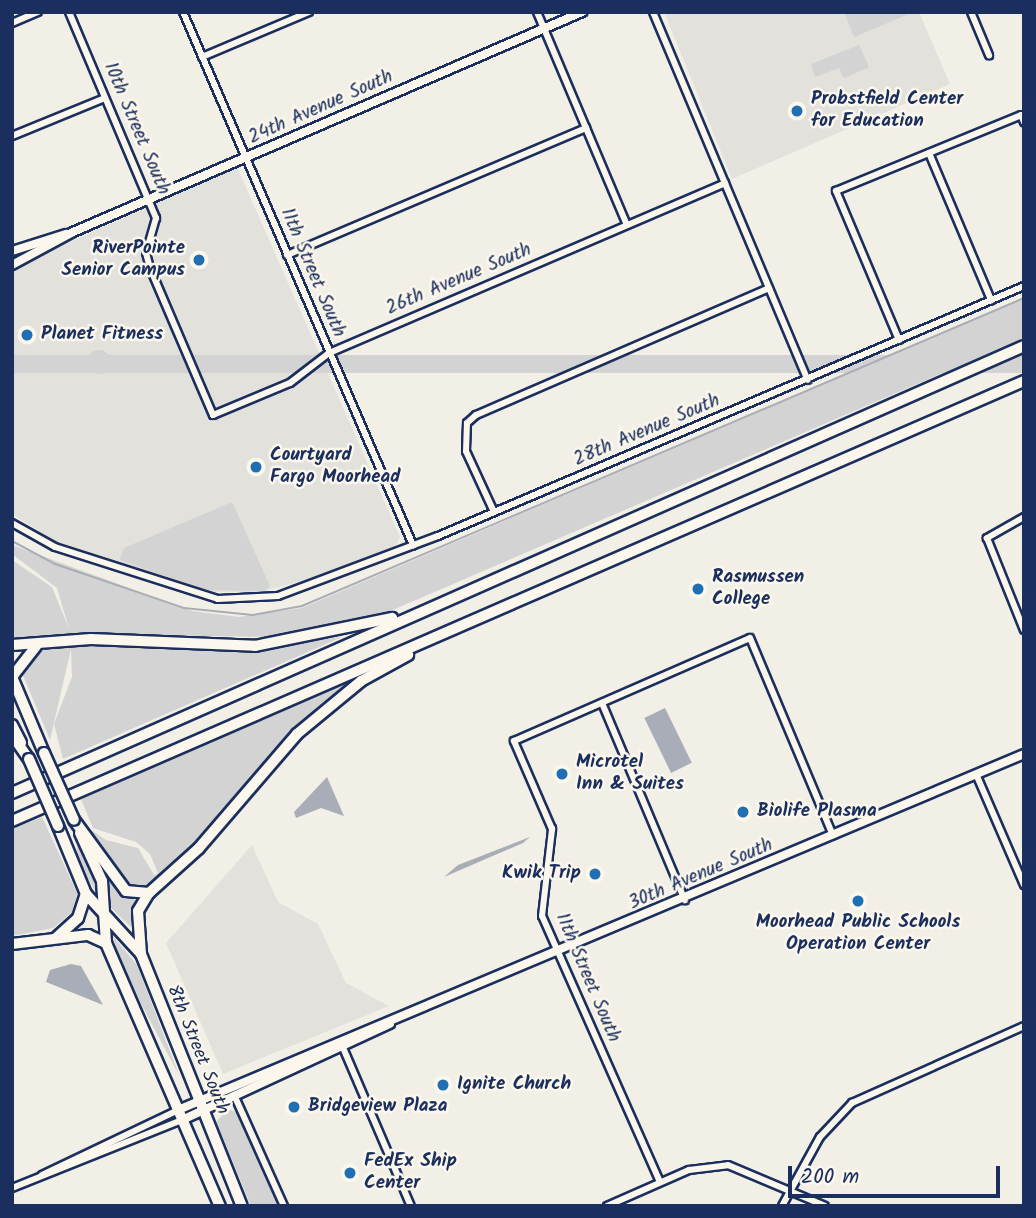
<!DOCTYPE html>
<html>
<head>
<meta charset="utf-8">
<style>
  body { margin:0 }
  #map { position:relative; width:1036px; height:1218px; overflow:hidden; background:#f2efe6; font-family:Kalam,sans-serif }
  div>[style] { position:absolute }
  .built>* { inset:0; background:#e2e1dc }
  .green>* { inset:0; background:#d2d3d2; transform-origin:0 0 }
  .round { border-radius:50% }
  .water>* { inset:0; background:#a9adb7; transform-origin:0 0 }
  .stream>* { height:2px; margin:-1px; padding:0 1px; transform-origin:1px; border-radius:1px; background:#a9adb7 }
  .roads { filter:drop-shadow(2px 0 #1b2f5e) drop-shadow(-2px 0 #1b2f5e) drop-shadow(0 2px #1b2f5e) drop-shadow(0 -2px #1b2f5e) }
  .minor>* { height:6px; margin:-3px; padding:0 3px; transform-origin:3px; border-radius:3px; background:#fbf7ec }
  .tertiary>* { height:8px; margin:-4px; padding:0 4px; transform-origin:4px; border-radius:4px; background:#fbf7ec }
  .primary>* { height:10px; margin:-5px; padding:0 5px; transform-origin:5px; border-radius:5px; background:#fbf7ec }
  .motorway>* { height:10px; margin:-5px; padding:0 5px; transform-origin:5px; border-radius:5px; background:#fbf7ec }
  .bridges { filter:drop-shadow(2px 0 #1b2f5e) drop-shadow(-2px 0 #1b2f5e) drop-shadow(0 2px #1b2f5e) drop-shadow(0 -2px #1b2f5e) }
  .primary-bridge>* { height:10px; margin:-5px; padding:0 5px; transform-origin:5px; border-radius:5px; background:#fbf7ec }
  .dots>* { width:19px; height:19px; translate:-50% -50%; box-sizing:border-box; border:4px solid #fbf7ec; border-radius:50% }
  span { translate:-50% -50%; white-space:nowrap; text-align:center; line-height:1.15; -webkit-text-stroke:5px #fbf7ec; paint-order:stroke }
  .poi-label { font-size:19px; color:#1b2f5e; font-weight:700 }
  .left { translate:0 -50%; text-align:left }
  .right { translate:-100% -50%; text-align:right }
  .street-label { font-size:19px; color:#1b2f5e }
  .frame { position:absolute; inset:0; border:14px solid #1b2f5e; pointer-events:none }
  .scale { position:absolute; left:788px; top:1166px; width:212px; height:32px; box-sizing:border-box; border:4px solid #1b2f5e; border-top:0; padding-left:9px; font-size:21px; line-height:24px; white-space:nowrap; color:#1b2f5e; -webkit-text-stroke:5px #fbf7ec; paint-order:stroke }
</style>
</head>
<body>
<div id="map">
  <div class="built">
    <div style="clip-path:polygon(664px 12px,919px 12px,950px 84px,732px 179px)"></div>
    <div style="clip-path:polygon(237px 167px,400px 537px,396px 545px,321px 576px,260px 592px,213px 592px,168px 581px,57px 542px,12px 514px,12px 268px)"></div>
    <div style="clip-path:polygon(252px 845px,278px 902px,318px 924px,346px 983px,389px 1006px,223px 1074px,166px 943px)"></div>
  </div>
  <div class="green">
    <div style="clip-path:polygon(844px 12px,910px 12px,911px 13px,854px 37px)"></div>
    <div style="clip-path:polygon(859px 45px,869px 67px,844px 78px,839px 68px,815px 77px,811px 64px)"></div>
    <div style="clip-path:polygon(1024px 298px,1024px 338px,381px 615px,281px 637px,74px 634px,12px 640px,12px 560px,52px 587px,69px 629px,57px 588px,12px 554px,12px 545px,192px 611px,239px 617px,302px 608px)"></div>
    <div class="round" style="left:87px;top:350px;width:24px;height:24px"></div>
    <div style="left:1024px;top:355px;width:18px;height:1042px;rotate:90deg"></div>
    <div style="clip-path:polygon(232px 502px,270px 586px,265px 591px,203px 590px,120px 560px,124px 548px)"></div>
    <div style="clip-path:polygon(342px 637px,63px 759px,54px 724px,72px 677px,71px 649px,50px 740px,22px 673px,35px 653px,62px 645px,254px 649px)"></div>
    <div style="clip-path:polygon(358px 678px,298px 727px,172px 870px,142px 887px,126px 885px,87px 827px,106px 840px,138px 848px,154px 875px,158px 873px,150px 854px,136px 842px,93px 828px,81px 799px)"></div>
    <div style="clip-path:polygon(42px 817px,77px 893px,75px 910px,53px 928px,12px 936px,12px 829px)"></div>
    <div style="clip-path:polygon(77px 844px,93px 873px,97px 894px,77px 859px)"></div>
    <div style="clip-path:polygon(106px 875px,120px 894px,139px 901px,135px 931px,111px 908px)"></div>
    <div style="clip-path:polygon(113px 936px,137px 965px,179px 1075px,121px 966px)"></div>
    <div style="clip-path:polygon(228px 1109px,239px 1113px,280px 1206px,251px 1206px,216px 1122px)"></div>
  </div>
  <div class="water">
    <div style="left:665px;top:708px;width:61px;height:23px;rotate:64deg"></div>
    <div style="clip-path:polygon(327px 777px,344px 816px,321px 808px,296px 818px,294px 812px)"></div>
    <div style="clip-path:polygon(530px 837px,523px 843px,444px 877px,458px 865px)"></div>
    <div style="clip-path:polygon(71px 964px,81px 966px,103px 1005px,46px 982px,50px 970px)"></div>
  </div>
  <div class="stream">
    <div style="left:12px;top:541px;width:49px;rotate:28.1deg"></div>
    <div style="left:55px;top:564px;width:136px;rotate:18.8deg"></div>
    <div style="left:184px;top:608px;width:69px;rotate:5.8deg"></div>
    <div style="left:253px;top:615px;width:50px;rotate:-10.4deg"></div>
    <div style="left:302px;top:606px;width:785px;rotate:-23.1deg"></div>
  </div>
  <div class="roads">
    <div class="minor">
      <div style="left:69px;top:12px;width:224px;rotate:67.1deg"></div>
      <div style="left:156px;top:218px;width:36px;rotate:106deg"></div>
      <div style="left:146px;top:253px;width:16px;rotate:75deg"></div>
      <div style="left:150px;top:268px;width:160px;rotate:66.8deg"></div>
      <div style="left:213px;top:415px;width:83px;rotate:-22.6deg"></div>
      <div style="left:290px;top:383px;width:49px;rotate:-37.6deg"></div>
      <div style="left:329px;top:353px;width:431px;rotate:-23.2deg"></div>
      <div style="left:183px;top:12px;width:581px;rotate:66.66deg"></div>
      <div style="left:537px;top:12px;width:231px;rotate:67.1deg"></div>
      <div style="left:653px;top:12px;width:399px;rotate:67.2deg"></div>
      <div style="left:971px;top:12px;width:47px;rotate:67.3deg"></div>
      <div style="left:12px;top:23px;width:28px;rotate:-23deg"></div>
      <div style="left:202px;top:57px;width:116px;rotate:-22.8deg"></div>
      <div style="left:12px;top:136px;width:100px;rotate:-22.2deg"></div>
      <div style="left:929px;top:153px;width:160px;rotate:67.1deg"></div>
      <div style="left:287px;top:255px;width:325px;rotate:-23deg"></div>
      <div style="left:899px;top:340px;width:162px;rotate:-112.9deg"></div>
      <div style="left:836px;top:191px;width:200px;rotate:-22.3deg"></div>
      <div style="left:1021px;top:115px;width:8px;rotate:67deg"></div>
      <div style="left:494px;top:512px;width:67px;rotate:-114.7deg"></div>
      <div style="left:466px;top:451px;width:28px;rotate:-88deg"></div>
      <div style="left:467px;top:423px;width:12px;rotate:-42deg"></div>
      <div style="left:476px;top:415px;width:319px;rotate:-23.4deg"></div>
      <div style="left:1024px;top:517px;width:43px;rotate:150.4deg"></div>
      <div style="left:987px;top:538px;width:99px;rotate:68.1deg"></div>
      <div style="left:12px;top:523px;width:49px;rotate:29.2deg"></div>
      <div style="left:55px;top:547px;width:171px;rotate:17.7deg"></div>
      <div style="left:218px;top:599px;width:60px;rotate:-2.9deg"></div>
      <div style="left:278px;top:596px;width:171px;rotate:-20.6deg"></div>
      <div style="left:438px;top:536px;width:637px;rotate:-23.1deg"></div>
      <div style="left:602px;top:703px;width:214px;rotate:67.2deg"></div>
      <div style="left:976px;top:774px;width:121px;rotate:66.6deg"></div>
      <div style="left:341px;top:1043px;width:177px;rotate:66.8deg"></div>
      <div style="left:235px;top:1097px;width:120px;rotate:65.8deg"></div>
      <div style="left:42px;top:1175px;width:151px;rotate:-25.5deg"></div>
      <div style="left:660px;top:1182px;width:291px;rotate:-113.9deg"></div>
      <div style="left:542px;top:916px;width:88px;rotate:-83.4deg"></div>
      <div style="left:552px;top:829px;width:96px;rotate:-113.4deg"></div>
      <div style="left:514px;top:741px;width:257px;rotate:-23.6deg"></div>
      <div style="left:750px;top:638px;width:214px;rotate:67.2deg"></div>
      <div style="left:12px;top:1188px;width:183px;rotate:-21.8deg"></div>
      <div style="left:607px;top:1206px;width:90px;rotate:-23.7deg"></div>
      <div style="left:689px;top:1170px;width:39px;rotate:-7deg"></div>
      <div style="left:728px;top:1165px;width:105px;rotate:22.9deg"></div>
      <div style="left:782px;top:1206px;width:79px;rotate:-61.2deg"></div>
      <div style="left:820px;top:1137px;width:47px;rotate:-46.7deg"></div>
      <div style="left:852px;top:1103px;width:188px;rotate:-24.1deg"></div>
    </div>
    <div class="tertiary">
      <div style="left:12px;top:251px;width:57px;rotate:-17.5deg"></div>
      <div style="left:12px;top:265px;width:69px;rotate:-28.4deg"></div>
      <div style="left:73px;top:232px;width:555px;rotate:-23.37deg"></div>
      <div style="left:178px;top:1110px;width:918px;rotate:-22.82deg"></div>
      <div style="left:182px;top:1120px;width:229px;rotate:-24.8deg"></div>
    </div>
    <div class="primary">
      <div style="left:12px;top:677px;width:82px;rotate:67.2deg"></div>
      <div style="left:12px;top:725px;width:20px;rotate:63deg"></div>
      <div style="left:58px;top:826px;width:74px;rotate:67.6deg"></div>
      <div style="left:86px;top:894px;width:81px;rotate:47.5deg"></div>
      <div style="left:141px;top:954px;width:271px;rotate:68.2deg"></div>
      <div style="left:80px;top:833px;width:53px;rotate:65.4deg"></div>
      <div style="left:102px;top:881px;width:62px;rotate:86.3deg"></div>
      <div style="left:106px;top:943px;width:287px;rotate:66.6deg"></div>
    </div>
    <div class="motorway">
      <div style="left:12px;top:645px;width:79px;rotate:-4.3deg"></div>
      <div style="left:91px;top:639px;width:164px;rotate:2.4deg"></div>
      <div style="left:255px;top:646px;width:140px;rotate:-11.6deg"></div>
      <div style="left:12px;top:677px;width:39px;rotate:-52deg"></div>
      <div style="left:12px;top:735px;width:29px;rotate:55deg"></div>
      <div style="left:12px;top:793px;width:1106px;rotate:-23.83deg"></div>
      <div style="left:74px;top:820px;width:88px;rotate:53.8deg"></div>
      <div style="left:126px;top:891px;width:23px;rotate:5deg"></div>
      <div style="left:12px;top:821px;width:1104px;rotate:-23.5deg"></div>
      <div style="left:57px;top:937px;width:28px;rotate:-42deg"></div>
      <div style="left:78px;top:918px;width:25px;rotate:-72deg"></div>
      <div style="left:12px;top:944px;width:77px;rotate:-6.8deg"></div>
      <div style="left:88px;top:935px;width:20px;rotate:24deg"></div>
      <div style="left:141px;top:954px;width:43px;rotate:-94deg"></div>
      <div style="left:138px;top:911px;width:21px;rotate:-59deg"></div>
      <div style="left:149px;top:893px;width:67px;rotate:-42deg"></div>
      <div style="left:199px;top:848px;width:150px;rotate:-49.3deg"></div>
      <div style="left:297px;top:734px;width:83px;rotate:-39.6deg"></div>
      <div style="left:361px;top:681px;width:54px;rotate:-29deg"></div>
    </div>
  </div>
  <div class="bridges">
    <div class="primary-bridge">
      <div style="left:44px;top:753px;width:73px;rotate:65.9deg"></div>
      <div style="left:29px;top:759px;width:73px;rotate:66.6deg"></div>
    </div>
  </div>
  <div class="dots">
    <div style="left:797px;top:111px;background:#1f6fb2"></div>
    <div style="left:199px;top:260px;background:#1f6fb2"></div>
    <div style="left:27px;top:335px;background:#1f6fb2"></div>
    <div style="left:256px;top:467px;background:#1f6fb2"></div>
    <div style="left:698px;top:589px;background:#1f6fb2"></div>
    <div style="left:562px;top:774px;background:#1f6fb2"></div>
    <div style="left:743px;top:812px;background:#1f6fb2"></div>
    <div style="left:595px;top:874px;background:#1f6fb2"></div>
    <div style="left:858px;top:901px;background:#1f6fb2"></div>
    <div style="left:443px;top:1085px;background:#1f6fb2"></div>
    <div style="left:294px;top:1107px;background:#1f6fb2"></div>
    <div style="left:350px;top:1173px;background:#1f6fb2"></div>
  </div>
  <div class="poi-label">
    <span class="left" style="left:811px;top:111px">Probstfield Center<br>for Education</span>
    <span class="right" style="left:185px;top:260px">RiverPointe<br>Senior Campus</span>
    <span class="left" style="left:41px;top:335px">Planet Fitness</span>
    <span class="left" style="left:270px;top:467px">Courtyard<br>Fargo Moorhead</span>
    <span class="left" style="left:712px;top:589px">Rasmussen<br>College</span>
    <span class="left" style="left:576px;top:774px">Microtel<br>Inn &amp; Suites</span>
    <span class="left" style="left:757px;top:812px">Biolife Plasma</span>
    <span class="right" style="left:581px;top:874px">Kwik Trip</span>
    <span style="left:858px;top:934px">Moorhead Public Schools<br>Operation Center</span>
    <span class="left" style="left:457px;top:1085px">Ignite Church</span>
    <span class="left" style="left:308px;top:1107px">Bridgeview Plaza</span>
    <span class="left" style="left:364px;top:1173px">FedEx Ship<br>Center</span>
  </div>
  <div class="street-label">
    <span style="left:321px;top:108px;rotate:-24deg">24th Avenue South</span>
    <span style="left:136px;top:129px;rotate:67deg">10th Street South</span>
    <span style="left:312px;top:273px;rotate:67deg">11th Street South</span>
    <span style="left:459px;top:280px;rotate:-23deg">26th Avenue South</span>
    <span style="left:647px;top:431px;rotate:-23deg">28th Avenue South</span>
    <span style="left:701px;top:875px;rotate:-23deg">30th Avenue South</span>
    <span style="left:587px;top:978px;rotate:67deg">11th Street South</span>
    <span style="left:197px;top:1050px;rotate:68deg">8th Street South</span>
  </div>
  <div class="frame"></div>
  <div class="scale">200 m</div>
</div>
</body>
</html>
